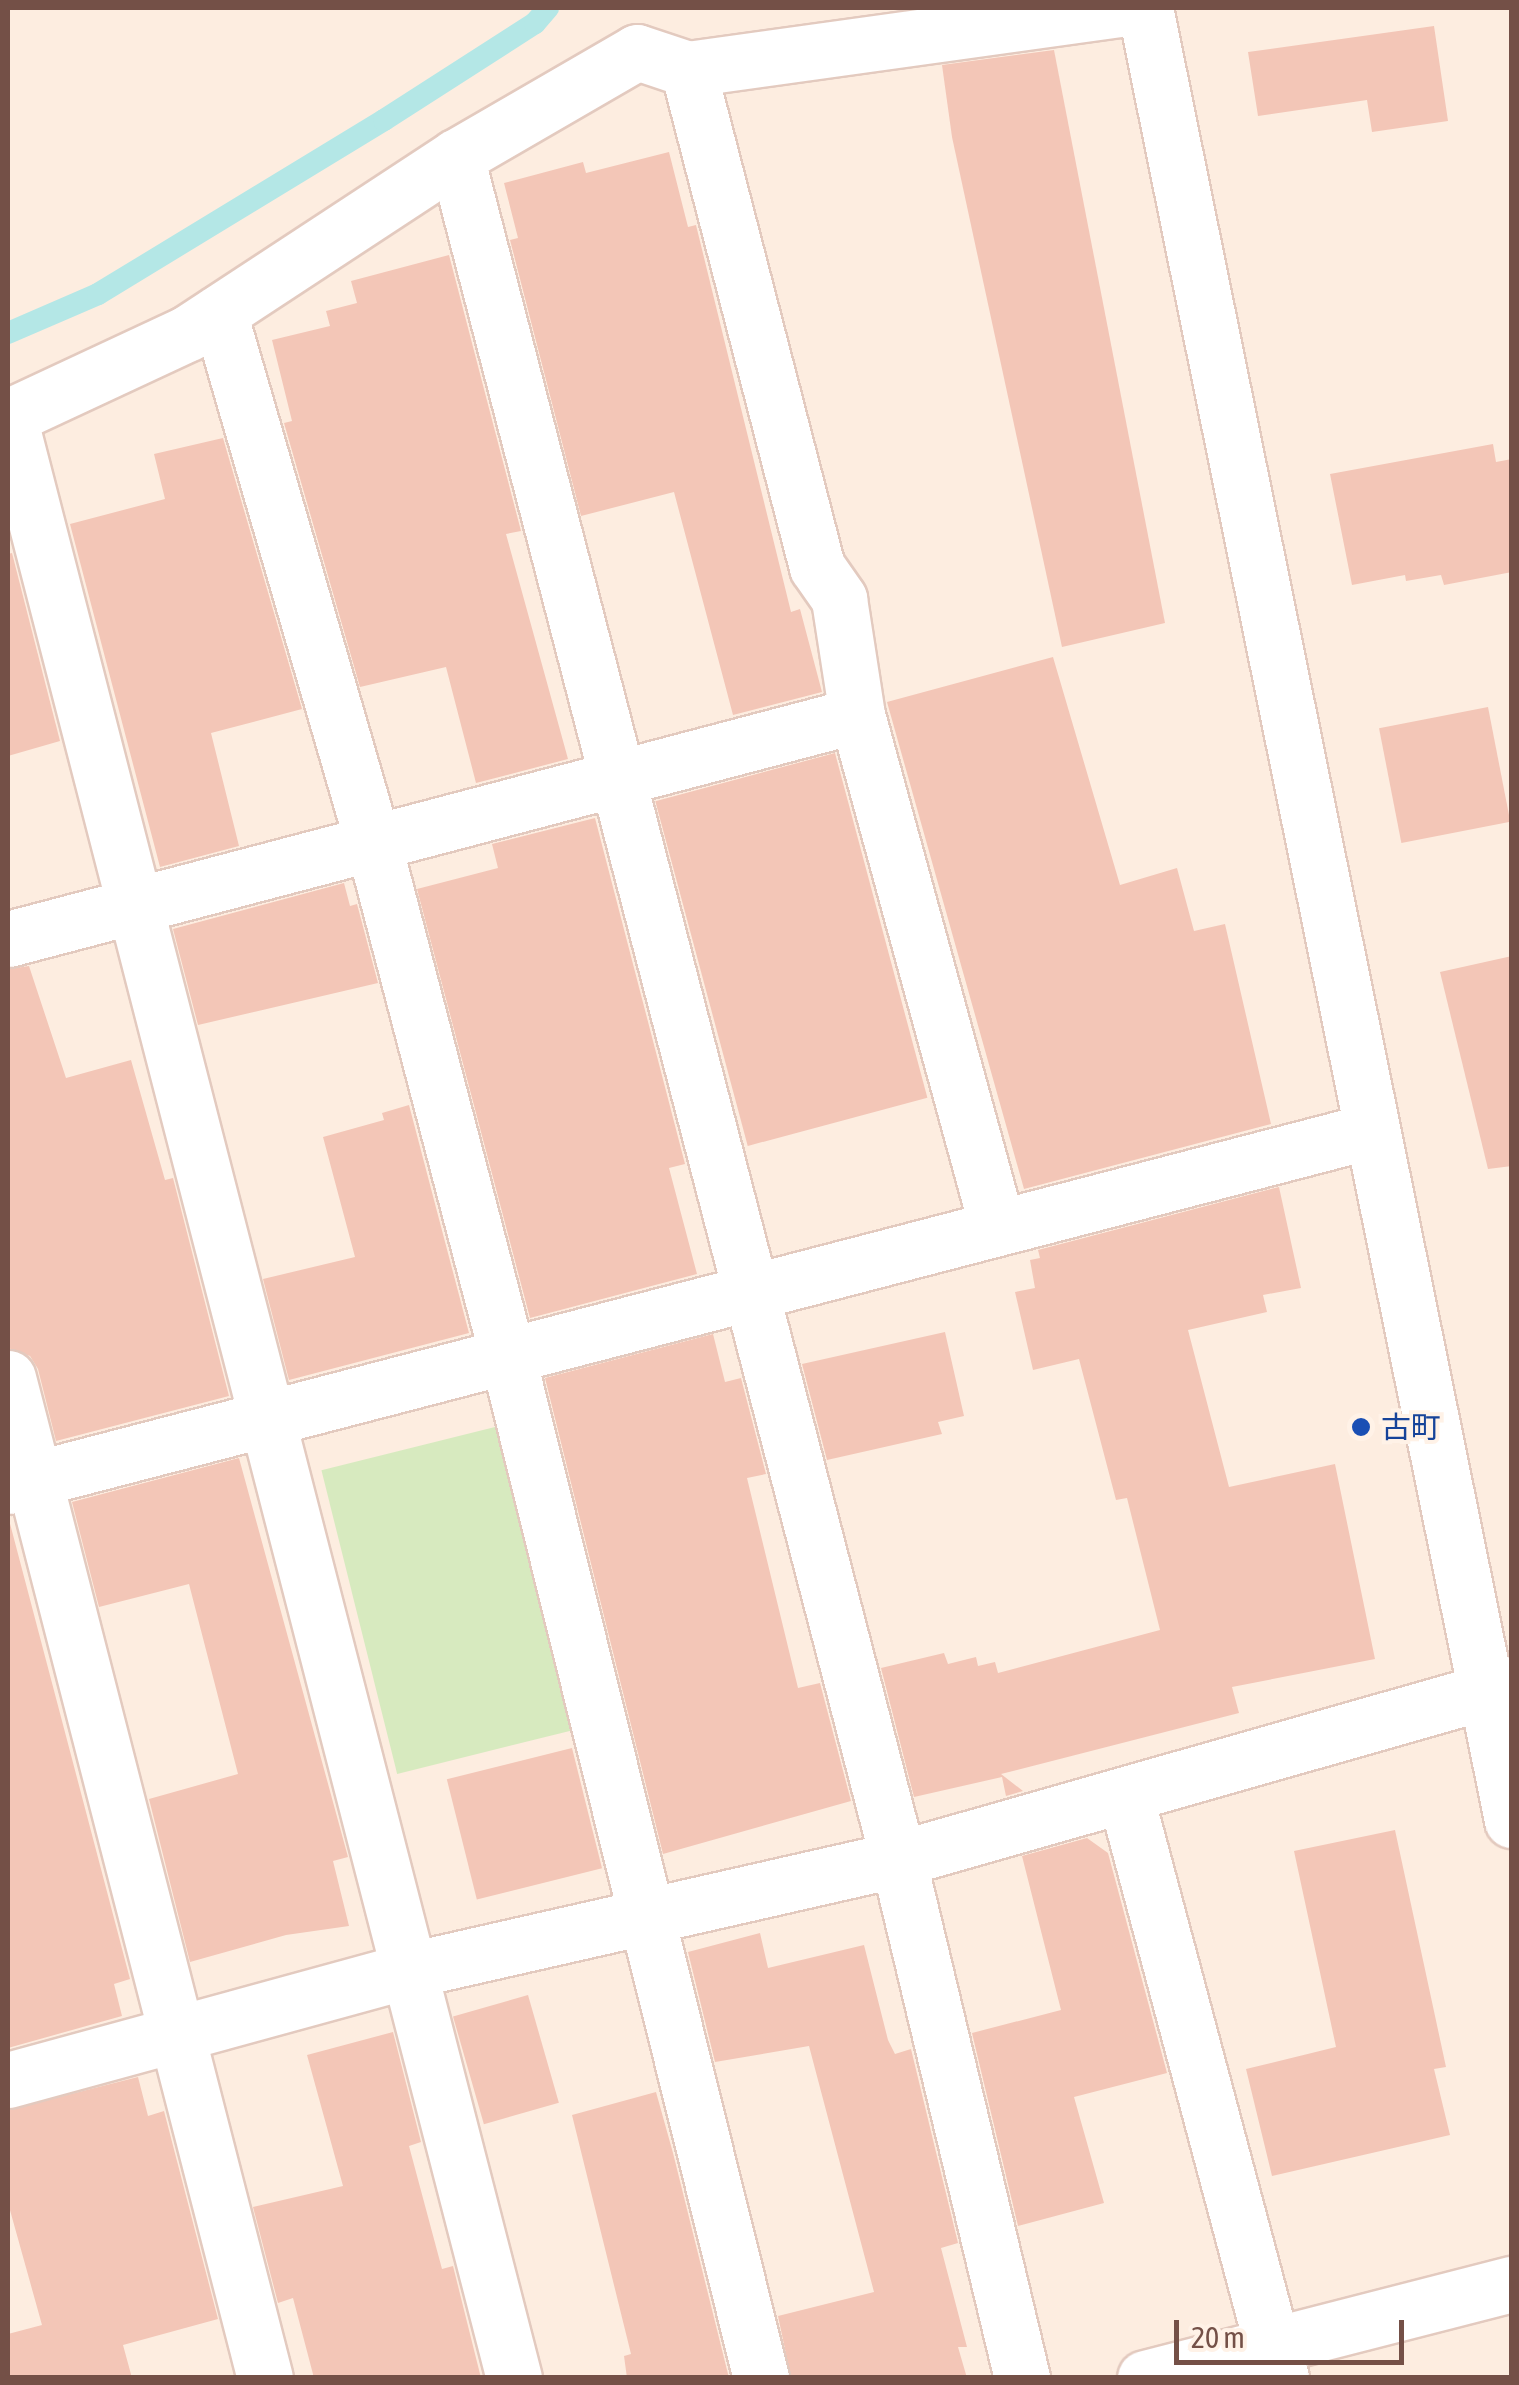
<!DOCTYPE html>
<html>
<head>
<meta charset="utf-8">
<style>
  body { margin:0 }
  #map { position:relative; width:1519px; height:2385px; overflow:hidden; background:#fdede0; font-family:"Asap Condensed","Noto Sans JP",sans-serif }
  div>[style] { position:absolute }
  .green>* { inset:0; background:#d7eabf; transform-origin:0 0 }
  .stream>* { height:22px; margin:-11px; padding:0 11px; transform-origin:11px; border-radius:11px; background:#b4e7e6 }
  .building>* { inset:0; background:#f3c6b7; transform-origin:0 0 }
  .roads { filter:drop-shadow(2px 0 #e3cabf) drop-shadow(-2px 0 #e3cabf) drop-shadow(0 2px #e3cabf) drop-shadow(0 -2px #e3cabf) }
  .minor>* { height:55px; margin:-27.5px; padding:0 27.5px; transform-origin:27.5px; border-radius:27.5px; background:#fff }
  .dots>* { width:28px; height:28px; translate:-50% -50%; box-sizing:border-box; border:5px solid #fff2e7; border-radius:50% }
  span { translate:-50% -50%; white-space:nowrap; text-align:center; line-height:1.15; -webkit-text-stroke:8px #fff2e7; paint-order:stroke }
  .transit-label { font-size:30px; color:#164399 }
  .left { translate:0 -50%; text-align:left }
  .frame { position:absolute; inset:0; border:10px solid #745047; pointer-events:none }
  .scale { position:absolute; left:1174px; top:2320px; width:230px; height:45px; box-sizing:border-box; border:5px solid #745047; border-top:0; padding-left:12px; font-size:30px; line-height:35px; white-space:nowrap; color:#745047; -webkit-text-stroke:8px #fff2e7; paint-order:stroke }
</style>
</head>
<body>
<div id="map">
  <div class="green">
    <div style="left:499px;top:1426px;width:313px;height:183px;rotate:76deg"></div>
  </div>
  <div class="stream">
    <div style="left:8px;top:333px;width:98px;rotate:-23.4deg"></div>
    <div style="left:98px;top:294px;width:335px;rotate:-31.3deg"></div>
    <div style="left:384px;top:120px;width:179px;rotate:-32.7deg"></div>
    <div style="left:535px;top:23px;width:20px;rotate:-49deg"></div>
  </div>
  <div class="building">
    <div style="clip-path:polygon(1434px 26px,1448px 121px,1372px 132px,1367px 100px,1258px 116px,1248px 52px)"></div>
    <div style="clip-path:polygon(1054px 50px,1165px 623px,1062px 647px,952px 137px,942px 65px)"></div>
    <div style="clip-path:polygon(669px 152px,688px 227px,696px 225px,791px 612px,800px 609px,822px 692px,733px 715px,674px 492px,581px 516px,510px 240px,518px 238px,504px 183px,583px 162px,586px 173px)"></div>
    <div style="clip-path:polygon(449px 255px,521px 531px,506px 534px,568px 759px,476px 783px,446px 667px,360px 687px,284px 423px,292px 421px,272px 340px,330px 326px,326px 311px,357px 303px,351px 281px)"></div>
    <div style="clip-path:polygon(223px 438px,302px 709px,211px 733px,239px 846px,160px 867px,70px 524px,165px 499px,154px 454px)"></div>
    <div style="clip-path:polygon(1493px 444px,1496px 462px,1512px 459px,1512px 572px,1444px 585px,1441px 575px,1406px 581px,1405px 575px,1352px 585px,1330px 474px)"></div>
    <div style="clip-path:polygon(12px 553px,60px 741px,8px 756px,8px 554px)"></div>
    <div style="clip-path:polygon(1053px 657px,1120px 885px,1177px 868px,1194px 931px,1225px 924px,1271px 1124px,1024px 1189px,887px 702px)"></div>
    <div style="left:1488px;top:707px;width:117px;height:111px;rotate:79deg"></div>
    <div style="left:835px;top:753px;width:357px;height:186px;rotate:75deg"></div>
    <div style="clip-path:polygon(595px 818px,685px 1164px,669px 1168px,697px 1274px,530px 1318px,417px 889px,498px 868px,492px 844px)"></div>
    <div style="clip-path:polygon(344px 883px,350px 906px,357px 904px,378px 983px,198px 1025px,173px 929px)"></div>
    <div style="clip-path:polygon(1512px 956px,1512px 1166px,1488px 1169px,1440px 972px)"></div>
    <div style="clip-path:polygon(29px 966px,66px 1078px,131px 1060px,165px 1180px,173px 1178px,229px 1396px,56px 1441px,38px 1369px,30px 1356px,8px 1348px,8px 969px)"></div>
    <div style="clip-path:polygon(409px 1105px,469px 1333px,289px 1380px,263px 1279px,355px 1257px,323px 1137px,384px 1120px,382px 1113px)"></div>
    <div style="clip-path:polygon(1279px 1187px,1301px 1288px,1263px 1295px,1267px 1312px,1188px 1330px,1229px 1487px,1335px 1464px,1375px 1659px,1232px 1687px,1239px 1713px,1001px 1774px,1023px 1791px,1006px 1796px,1002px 1777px,914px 1797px,881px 1668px,944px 1653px,948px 1664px,976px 1657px,978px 1666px,995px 1662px,998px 1673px,1160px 1630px,1127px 1498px,1116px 1500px,1079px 1359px,1033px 1370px,1015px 1292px,1035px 1288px,1030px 1260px,1040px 1258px,1038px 1250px)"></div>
    <div style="clip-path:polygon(945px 1332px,964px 1416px,938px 1422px,942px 1434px,827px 1460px,802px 1364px)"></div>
    <div style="clip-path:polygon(713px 1334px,725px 1382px,741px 1378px,766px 1474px,747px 1478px,798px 1688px,820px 1683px,851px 1801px,663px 1854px,545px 1378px)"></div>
    <div style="clip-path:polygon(239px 1458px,348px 1857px,333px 1861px,349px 1926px,286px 1935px,190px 1962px,149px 1799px,238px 1774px,189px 1584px,99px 1607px,72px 1502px)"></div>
    <div style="clip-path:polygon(8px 1516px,130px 1979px,114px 1984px,122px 2016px,8px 2048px)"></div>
    <div style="left:572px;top:1748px;width:124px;height:129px;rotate:76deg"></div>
    <div style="clip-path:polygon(1395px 1830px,1446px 2067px,1434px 2069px,1450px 2135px,1272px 2176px,1246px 2069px,1336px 2047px,1294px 1851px)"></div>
    <div style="clip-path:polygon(1087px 1838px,1108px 1853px,1167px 2073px,1074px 2097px,1104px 2203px,1018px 2226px,972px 2033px,1061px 2010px,1022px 1856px)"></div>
    <div style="clip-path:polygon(760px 1933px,768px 1968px,864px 1945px,888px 2040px,895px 2054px,911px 2049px,958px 2243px,941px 2248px,967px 2347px,958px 2347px,967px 2378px,791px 2378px,778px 2316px,874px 2292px,809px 2046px,715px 2062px,688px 1952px)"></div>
    <div style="left:528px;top:1995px;width:112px;height:78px;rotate:74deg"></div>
    <div style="clip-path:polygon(393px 2032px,421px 2142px,409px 2146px,442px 2269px,453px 2266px,481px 2378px,314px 2378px,293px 2298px,278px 2303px,253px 2207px,343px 2186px,307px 2055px)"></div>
    <div style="clip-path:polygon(138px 2077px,148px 2116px,164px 2111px,218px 2319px,123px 2345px,132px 2378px,8px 2378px,8px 2334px,42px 2325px,8px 2203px,8px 2110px)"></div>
    <div style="clip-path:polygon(656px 2092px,673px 2153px,729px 2378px,627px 2378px,624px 2356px,631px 2354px,572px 2115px)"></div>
  </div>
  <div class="roads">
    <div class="minor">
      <div style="left:1145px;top:8px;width:1849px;rotate:78.55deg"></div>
      <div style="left:688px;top:69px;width:514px;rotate:75.48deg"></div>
      <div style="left:817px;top:567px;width:39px;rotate:55deg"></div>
      <div style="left:839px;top:599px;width:117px;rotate:81.2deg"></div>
      <div style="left:857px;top:715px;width:530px;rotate:74.68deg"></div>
      <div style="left:456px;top:157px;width:1758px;rotate:75.44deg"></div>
      <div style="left:898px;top:1859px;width:534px;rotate:76.56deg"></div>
      <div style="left:219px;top:313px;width:555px;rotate:73.79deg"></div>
      <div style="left:374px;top:846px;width:525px;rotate:75.33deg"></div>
      <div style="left:507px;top:1354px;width:1055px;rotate:76.07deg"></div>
      <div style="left:8px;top:417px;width:199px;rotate:-25deg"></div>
      <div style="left:188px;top:333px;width:321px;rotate:-33.3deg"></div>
      <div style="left:456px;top:157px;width:209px;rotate:-30.1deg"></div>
      <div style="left:637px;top:52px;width:54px;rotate:18.4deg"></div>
      <div style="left:688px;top:69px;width:441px;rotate:-7.9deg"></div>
      <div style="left:9px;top:417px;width:2025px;rotate:75.56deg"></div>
      <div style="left:8px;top:939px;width:878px;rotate:-14.78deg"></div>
      <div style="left:8px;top:1378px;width:1032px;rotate:75.59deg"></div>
      <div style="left:8px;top:1486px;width:1408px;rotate:-14.61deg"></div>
      <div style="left:1126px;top:1798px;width:600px;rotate:75.04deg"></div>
      <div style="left:8px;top:2080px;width:413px;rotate:-15.3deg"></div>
      <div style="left:406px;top:1971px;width:505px;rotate:-12.82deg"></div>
      <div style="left:898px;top:1859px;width:638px;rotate:-15.91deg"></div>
      <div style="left:1145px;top:2378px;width:379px;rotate:-14.4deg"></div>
    </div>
  </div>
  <div class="dots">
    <div style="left:1361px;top:1427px;background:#1a4fb4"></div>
  </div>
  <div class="transit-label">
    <span class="left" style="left:1381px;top:1427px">古町</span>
  </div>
  <div class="frame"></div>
  <div class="scale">20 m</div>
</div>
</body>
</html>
